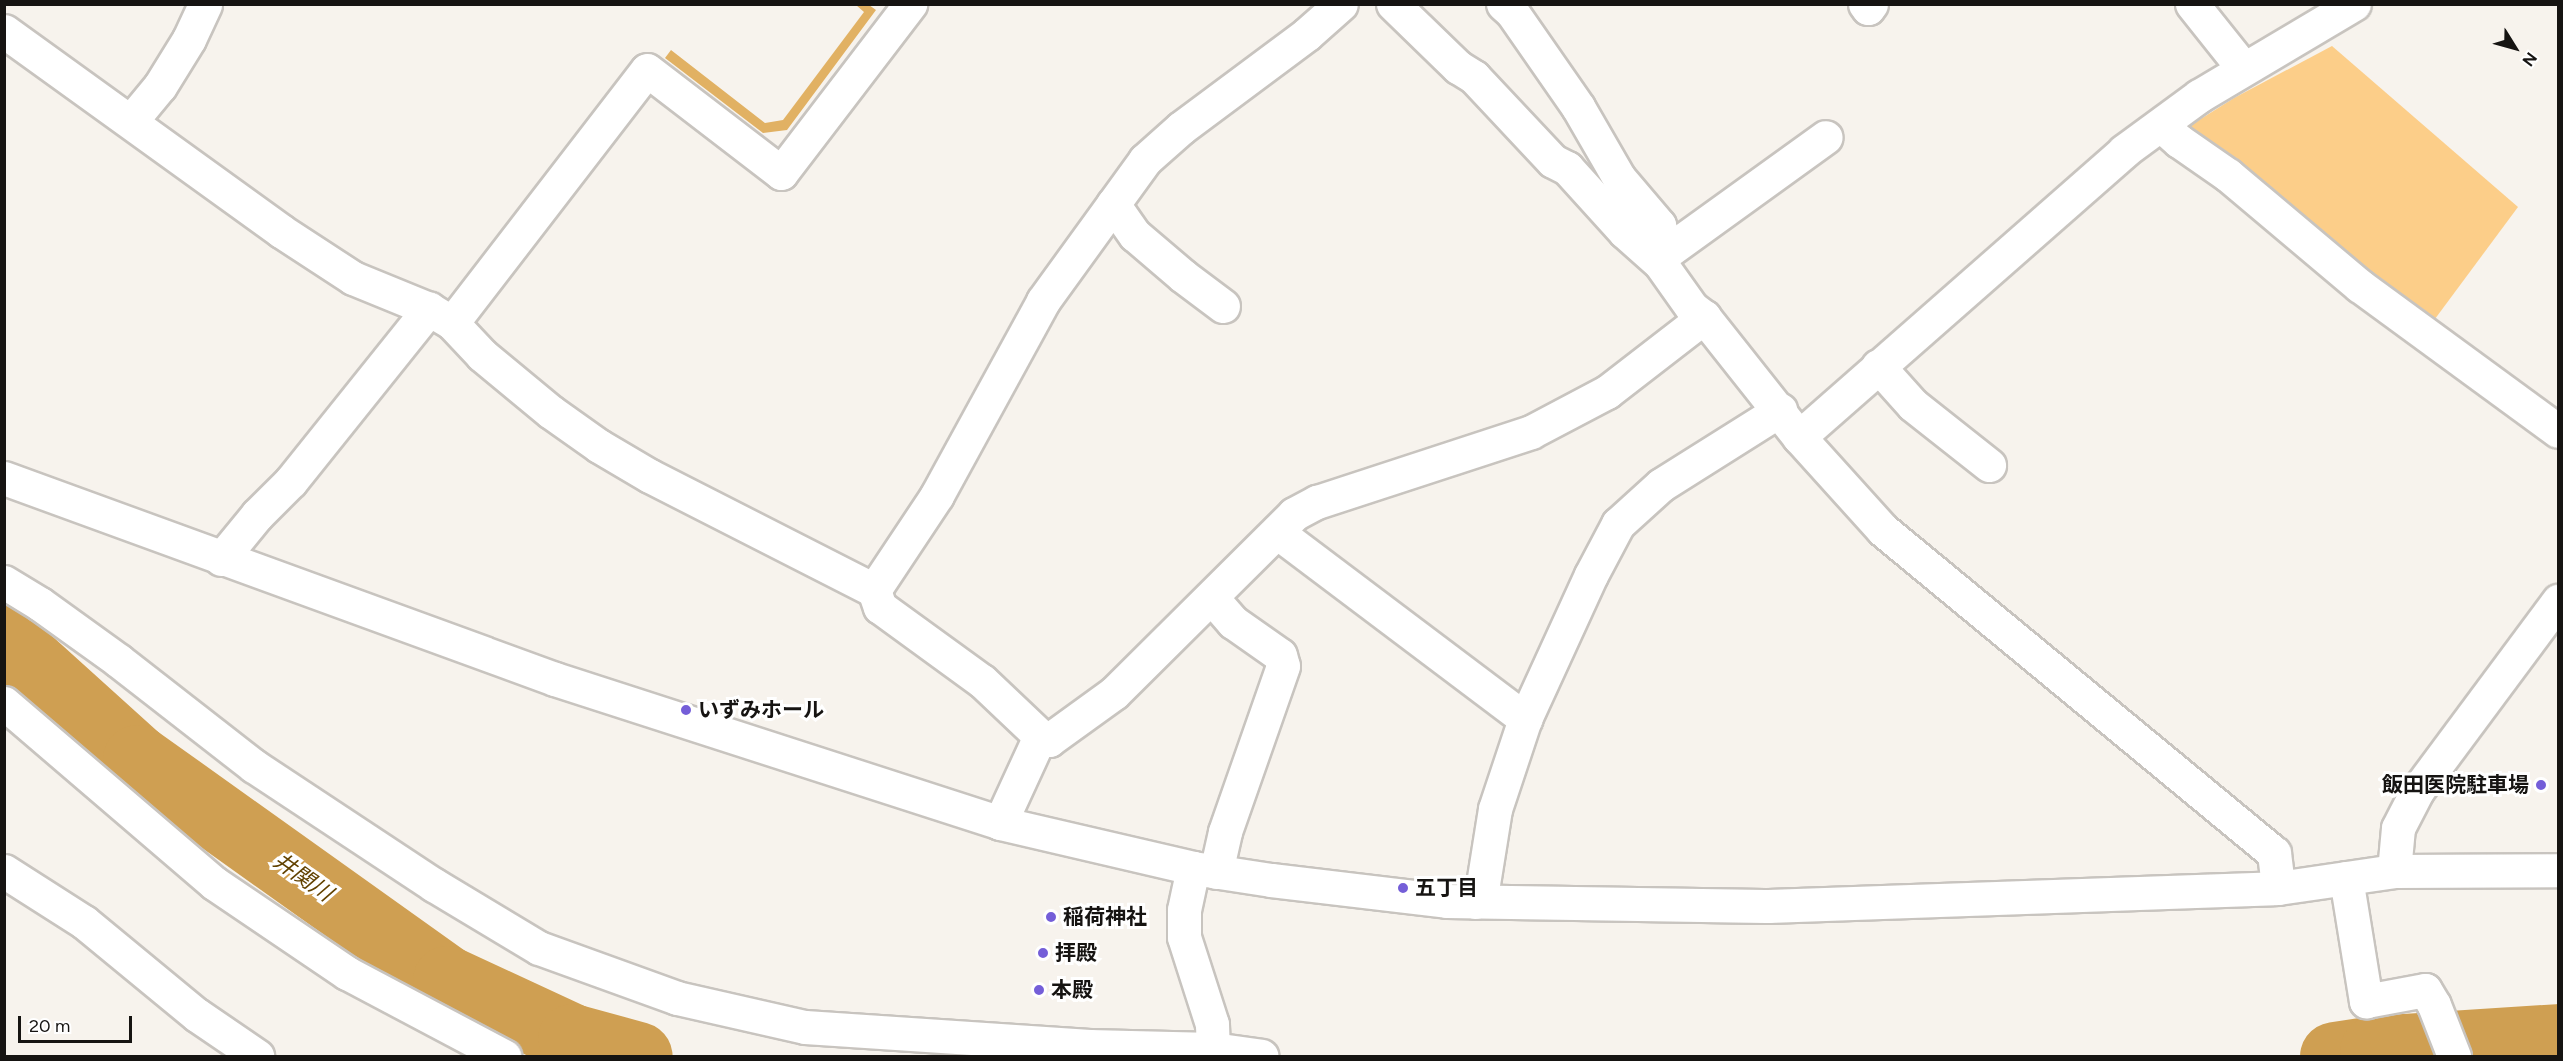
<!DOCTYPE html>
<html>
<head>
<meta charset="utf-8">
<style>
  body { margin:0 }
  #map { position:relative; width:2563px; height:1061px; overflow:hidden; background:#f7f3ed; font-family:Figtree,"Noto Sans JP",sans-serif }
  div>[style] { position:absolute }
  .green>* { inset:0; background:#fcce89 }
  .forest>* { inset:0; background:#e1b163 }
  .river>* { height:69px; margin:-34.5px; padding:0 34.5px; transform-origin:34.5px; border-radius:34.5px; background:#cf9f52 }
  .roads { filter:drop-shadow(2px 0 #c8c4bf) drop-shadow(-2px 0 #c8c4bf) drop-shadow(0 2px #c8c4bf) drop-shadow(0 -2px #c8c4bf) }
  .minor>* { height:33px; margin:-16.5px; padding:0 16.5px; transform-origin:16.5px; border-radius:16.5px; background:#fff }
  .dots>* { width:16px; height:16px; translate:-50% -50%; box-sizing:border-box; border:3px solid #fff; border-radius:50% }
  span { translate:-50% -50%; white-space:nowrap; text-align:center; line-height:1.15; -webkit-text-stroke:6px #fff; paint-order:stroke }
  .poi-label { font-size:21px; color:#161412; font-weight:700 }
  .left { translate:0 -50%; text-align:left }
  .right { translate:-100% -50%; text-align:right }
  .water-label { font-size:22px; color:#624200; font-style:italic }
  .frame { position:absolute; inset:0; border:6px solid #161412; pointer-events:none }
  .north { position:absolute; left:2485px; top:18px; width:60px; height:60px; -webkit-text-stroke:4px #fff; paint-order:stroke; rotate:127deg; font-size:16px; font-weight:700; line-height:24px; text-align:center; color:#161412 }
  .north::after { content:''; display:block; margin:auto; width:21px; height:27px; background:#161412; clip-path:polygon(50% 0,100% 100%,50% 72%,0 100%) }
  .scale { position:absolute; left:18px; top:1016px; width:114px; height:27px; box-sizing:border-box; border:3px solid #161412; border-top:0; padding-left:8px; font-size:18px; line-height:21px; white-space:nowrap; color:#161412; -webkit-text-stroke:4px #fff; paint-order:stroke }
</style>
</head>
<body>
<div id="map">
  <div class="green">
    <div style="clip-path:polygon(2332px 46px,2518px 207px,2429px 327px,2188px 127px,2234px 98px)"></div>
  </div>
  <div class="forest">
    <div style="clip-path:polygon(856px 5px,869px 5px,876px 10px,787px 130px,763px 133px,665px 58px,671px 50px,765px 123px,783px 120px,864px 12px)"></div>
  </div>
  <div class="river">
    <div style="left:4px;top:639px;width:179px;rotate:42.1deg"></div>
    <div style="left:137px;top:759px;width:381px;rotate:35.5deg"></div>
    <div style="left:447px;top:980px;width:138px;rotate:24.9deg"></div>
    <div style="left:572px;top:1038px;width:68px;rotate:15.3deg"></div>
    <div style="left:2334px;top:1056px;width:40px;rotate:-8.5deg"></div>
    <div style="left:2374px;top:1050px;width:184px;rotate:-3.7deg"></div>
  </div>
  <div class="roads">
    <div class="minor">
      <div style="left:1393px;top:4px;width:91px;rotate:44.1deg"></div>
      <div style="left:1458px;top:67px;width:19px;rotate:32deg"></div>
      <div style="left:1474px;top:77px;width:115px;rotate:46.8deg"></div>
      <div style="left:1553px;top:161px;width:16px;rotate:27deg"></div>
      <div style="left:1567px;top:168px;width:86px;rotate:47.8deg"></div>
      <div style="left:1625px;top:232px;width:47px;rotate:41.5deg"></div>
      <div style="left:1660px;top:263px;width:55px;rotate:54.6deg"></div>
      <div style="left:1692px;top:308px;width:15px;rotate:37deg"></div>
      <div style="left:1704px;top:317px;width:153px;rotate:51.6deg"></div>
      <div style="left:1799px;top:437px;width:125px;rotate:47.9deg"></div>
      <div style="left:1883px;top:530px;width:507px;rotate:39.56deg"></div>
      <div style="left:2274px;top:853px;width:35px;rotate:83deg"></div>
      <div style="left:1503px;top:4px;width:12px;rotate:42deg"></div>
      <div style="left:1512px;top:12px;width:116px;rotate:55.2deg"></div>
      <div style="left:1578px;top:107px;width:82px;rotate:60deg"></div>
      <div style="left:1619px;top:178px;width:62px;rotate:49.6deg"></div>
      <div style="left:1659px;top:225px;width:29px;rotate:78deg"></div>
      <div style="left:1665px;top:253px;width:11px;rotate:117deg"></div>
      <div style="left:1865px;top:4px;width:5px;rotate:53deg"></div>
      <div style="left:1868px;top:8px;width:5px;rotate:-53deg"></div>
      <div style="left:2192px;top:4px;width:82px;rotate:51.4deg"></div>
      <div style="left:4px;top:31px;width:342px;rotate:35.8deg"></div>
      <div style="left:281px;top:231px;width:86px;rotate:33.1deg"></div>
      <div style="left:353px;top:278px;width:82px;rotate:22.2deg"></div>
      <div style="left:429px;top:309px;width:27px;rotate:31deg"></div>
      <div style="left:452px;top:323px;width:44px;rotate:46.8deg"></div>
      <div style="left:482px;top:355px;width:89px;rotate:39.6deg"></div>
      <div style="left:551px;top:412px;width:59px;rotate:35.3deg"></div>
      <div style="left:599px;top:446px;width:59px;rotate:30.5deg"></div>
      <div style="left:650px;top:476px;width:251px;rotate:27deg"></div>
      <div style="left:874px;top:590px;width:114px;rotate:-56.4deg"></div>
      <div style="left:937px;top:495px;width:221px;rotate:-61.3deg"></div>
      <div style="left:1043px;top:301px;width:174px;rotate:-54.1deg"></div>
      <div style="left:1145px;top:160px;width:48px;rotate:-41.6deg"></div>
      <div style="left:1181px;top:128px;width:157px;rotate:-36.7deg"></div>
      <div style="left:1307px;top:34px;width:45px;rotate:-41.4deg"></div>
      <div style="left:131px;top:121px;width:45px;rotate:-50.4deg"></div>
      <div style="left:160px;top:86px;width:55px;rotate:-58.3deg"></div>
      <div style="left:189px;top:39px;width:38px;rotate:-65deg"></div>
      <div style="left:2161px;top:125px;width:24px;rotate:42deg"></div>
      <div style="left:2179px;top:141px;width:60px;rotate:34.8deg"></div>
      <div style="left:2228px;top:175px;width:172px;rotate:40.1deg"></div>
      <div style="left:2360px;top:286px;width:245px;rotate:36.2deg"></div>
      <div style="left:1113px;top:204px;width:38px;rotate:55deg"></div>
      <div style="left:1135px;top:235px;width:63px;rotate:40.5deg"></div>
      <div style="left:1183px;top:276px;width:50px;rotate:36.9deg"></div>
      <div style="left:1665px;top:253px;width:198px;rotate:-35.8deg"></div>
      <div style="left:452px;top:323px;width:319px;rotate:-52.4deg"></div>
      <div style="left:647px;top:70px;width:169px;rotate:37.5deg"></div>
      <div style="left:781px;top:173px;width:213px;rotate:-52.6deg"></div>
      <div style="left:1878px;top:366px;width:52px;rotate:48.1deg"></div>
      <div style="left:1913px;top:405px;width:97px;rotate:38.3deg"></div>
      <div style="left:1799px;top:437px;width:433px;rotate:-41.3deg"></div>
      <div style="left:2124px;top:151px;width:93px;rotate:-36.3deg"></div>
      <div style="left:2199px;top:96px;width:180px;rotate:-30.7deg"></div>
      <div style="left:4px;top:478px;width:587px;rotate:20.04deg"></div>
      <div style="left:555px;top:679px;width:468px;rotate:17.9deg"></div>
      <div style="left:1000px;top:823px;width:198px;rotate:13.1deg"></div>
      <div style="left:1193px;top:868px;width:79px;rotate:8.7deg"></div>
      <div style="left:1271px;top:880px;width:177px;rotate:6.8deg"></div>
      <div style="left:1447px;top:901px;width:321px;rotate:0.9deg"></div>
      <div style="left:1768px;top:906px;width:510px;rotate:-2.02deg"></div>
      <div style="left:2278px;top:888px;width:117px;rotate:-8.3deg"></div>
      <div style="left:2394px;top:871px;width:164px;rotate:-0.3deg"></div>
      <div style="left:1277px;top:532px;width:311px;rotate:37deg"></div>
      <div style="left:221px;top:559px;width:57px;rotate:-50.7deg"></div>
      <div style="left:257px;top:515px;width:48px;rotate:-45deg"></div>
      <div style="left:291px;top:481px;width:221px;rotate:-51.3deg"></div>
      <div style="left:4px;top:582px;width:42px;rotate:31.4deg"></div>
      <div style="left:40px;top:604px;width:97px;rotate:35.8deg"></div>
      <div style="left:119px;top:661px;width:171px;rotate:37.9deg"></div>
      <div style="left:254px;top:766px;width:216px;rotate:33.5deg"></div>
      <div style="left:434px;top:885px;width:122px;rotate:31deg"></div>
      <div style="left:539px;top:948px;width:147px;rotate:19.9deg"></div>
      <div style="left:677px;top:998px;width:131px;rotate:12.8deg"></div>
      <div style="left:805px;top:1027px;width:285px;rotate:3.8deg"></div>
      <div style="left:1089px;top:1046px;width:124px;rotate:1.4deg"></div>
      <div style="left:1213px;top:1049px;width:49px;rotate:8.1deg"></div>
      <div style="left:874px;top:590px;width:18px;rotate:71deg"></div>
      <div style="left:880px;top:607px;width:126px;rotate:36deg"></div>
      <div style="left:982px;top:681px;width:80px;rotate:43.5deg"></div>
      <div style="left:1212px;top:598px;width:32px;rotate:49deg"></div>
      <div style="left:1233px;top:622px;width:57px;rotate:35.1deg"></div>
      <div style="left:1280px;top:655px;width:11px;rotate:75deg"></div>
      <div style="left:1283px;top:666px;width:176px;rotate:109.3deg"></div>
      <div style="left:1225px;top:832px;width:41px;rotate:102.7deg"></div>
      <div style="left:4px;top:703px;width:277px;rotate:40.6deg"></div>
      <div style="left:214px;top:883px;width:161px;rotate:34.1deg"></div>
      <div style="left:347px;top:973px;width:178px;rotate:27.9deg"></div>
      <div style="left:1000px;top:823px;width:96px;rotate:-65.3deg"></div>
      <div style="left:1040px;top:736px;width:10px;rotate:24deg"></div>
      <div style="left:1049px;top:740px;width:80px;rotate:-35.9deg"></div>
      <div style="left:1114px;top:693px;width:254px;rotate:-44.8deg"></div>
      <div style="left:1294px;top:514px;width:26px;rotate:-28deg"></div>
      <div style="left:1317px;top:502px;width:225px;rotate:-18.1deg"></div>
      <div style="left:1531px;top:432px;width:86px;rotate:-27.8deg"></div>
      <div style="left:1607px;top:392px;width:123px;rotate:-37.7deg"></div>
      <div style="left:1193px;top:868px;width:43px;rotate:102.1deg"></div>
      <div style="left:1184px;top:910px;width:27px;rotate:90deg"></div>
      <div style="left:1184px;top:937px;width:91px;rotate:72.2deg"></div>
      <div style="left:1212px;top:1024px;width:25px;rotate:88deg"></div>
      <div style="left:1213px;top:1049px;width:8px;rotate:113deg"></div>
      <div style="left:4px;top:871px;width:95px;rotate:32.5deg"></div>
      <div style="left:84px;top:922px;width:146px;rotate:39.5deg"></div>
      <div style="left:197px;top:1015px;width:73px;rotate:34.3deg"></div>
      <div style="left:2394px;top:871px;width:43px;rotate:-84.7deg"></div>
      <div style="left:2398px;top:828px;width:42px;rotate:-62.8deg"></div>
      <div style="left:2417px;top:791px;width:237px;rotate:-53.4deg"></div>
      <div style="left:2346px;top:878px;width:125px;rotate:80.8deg"></div>
      <div style="left:2366px;top:1001px;width:60px;rotate:-10.6deg"></div>
      <div style="left:2425px;top:990px;width:17px;rotate:59deg"></div>
      <div style="left:2434px;top:1005px;width:55px;rotate:68.6deg"></div>
      <div style="left:1475px;top:902px;width:20px;rotate:-66deg"></div>
      <div style="left:1483px;top:884px;width:76px;rotate:-80.9deg"></div>
      <div style="left:1495px;top:809px;width:95px;rotate:-71.6deg"></div>
      <div style="left:1525px;top:719px;width:158px;rotate:-65.4deg"></div>
      <div style="left:1591px;top:575px;width:58px;rotate:-62.1deg"></div>
      <div style="left:1618px;top:524px;width:58px;rotate:-42.2deg"></div>
      <div style="left:1661px;top:485px;width:141px;rotate:-32.2deg"></div>
    </div>
  </div>
  <div class="dots">
    <div style="left:686px;top:710px;background:#745ed8"></div>
    <div style="left:2541px;top:785px;background:#745ed8"></div>
    <div style="left:1403px;top:888px;background:#745ed8"></div>
    <div style="left:1051px;top:917px;background:#745ed8"></div>
    <div style="left:1043px;top:953px;background:#745ed8"></div>
    <div style="left:1039px;top:990px;background:#745ed8"></div>
  </div>
  <div class="poi-label">
    <span class="left" style="left:698px;top:710px">いずみホール</span>
    <span class="right" style="left:2529px;top:785px">飯田医院駐車場</span>
    <span class="left" style="left:1415px;top:888px">五丁目</span>
    <span class="left" style="left:1063px;top:917px">稲荷神社</span>
    <span class="left" style="left:1055px;top:953px">拝殿</span>
    <span class="left" style="left:1051px;top:990px">本殿</span>
  </div>
  <div class="water-label">
    <span style="left:303px;top:877px;rotate:35deg">井関川</span>
  </div>
  <div class="frame"></div>
  <div class="north">N</div>
  <div class="scale">20 m</div>
</div>
</body>
</html>
